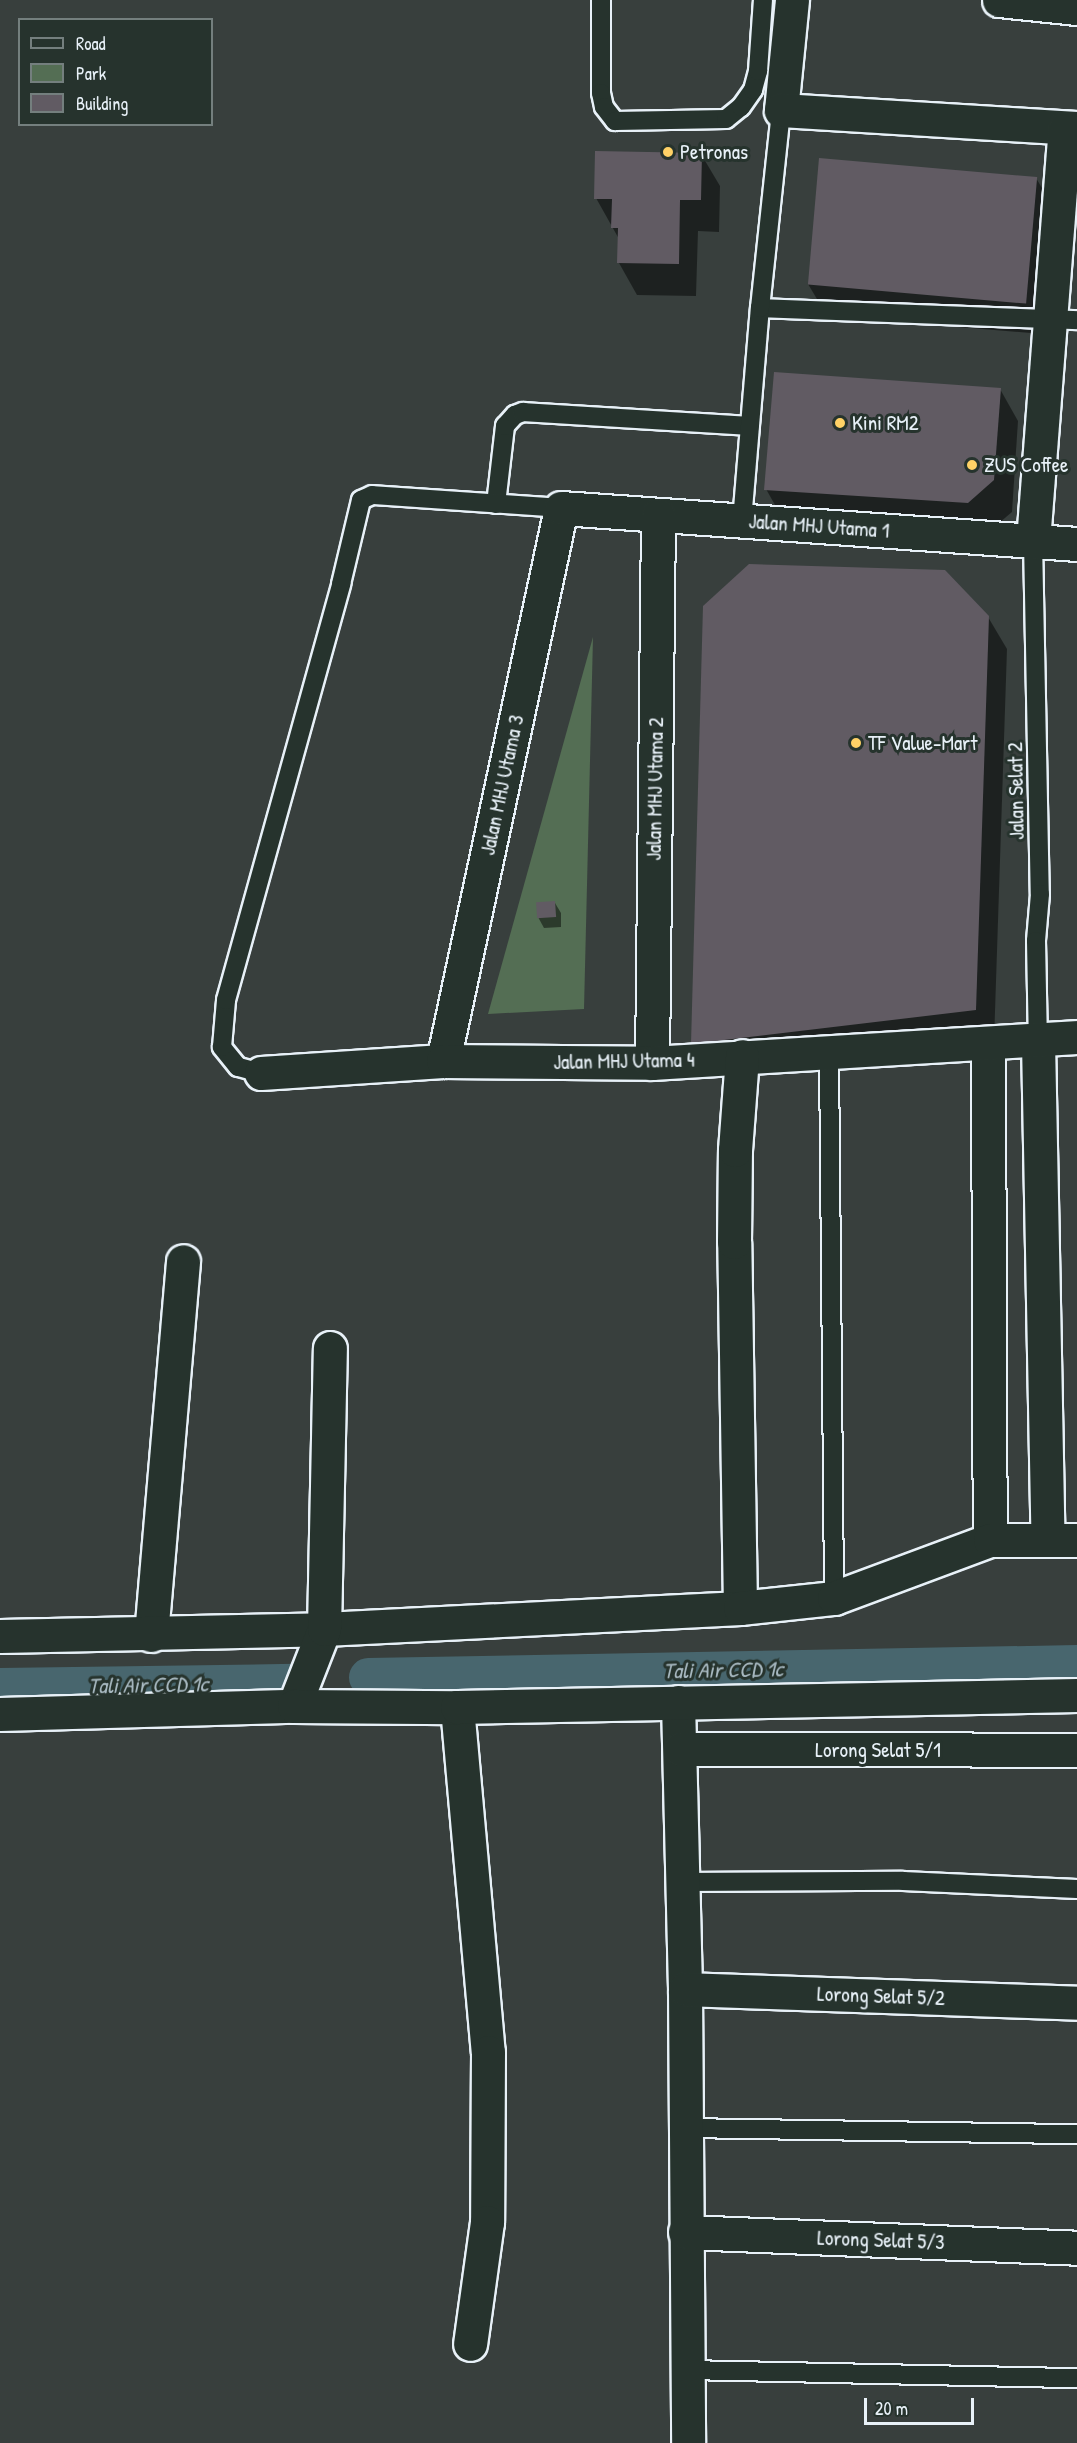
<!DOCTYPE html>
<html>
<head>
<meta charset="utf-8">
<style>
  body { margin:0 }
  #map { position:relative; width:1077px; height:2443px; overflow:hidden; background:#383f3d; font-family:"Patrick Hand",sans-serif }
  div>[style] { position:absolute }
  .green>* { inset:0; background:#546e54 }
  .shadow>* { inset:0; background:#0007 }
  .canal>* { height:39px; margin:-19.5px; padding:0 19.5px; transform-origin:19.5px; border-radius:19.5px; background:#48666e }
  .building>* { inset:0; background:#615b63; transform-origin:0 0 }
  .roads { filter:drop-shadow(2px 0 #e8f1f8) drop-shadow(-2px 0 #e8f1f8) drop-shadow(0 2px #e8f1f8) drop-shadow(0 -2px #e8f1f8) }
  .lane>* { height:18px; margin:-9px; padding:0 9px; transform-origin:9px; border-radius:9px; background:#26332d }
  .street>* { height:33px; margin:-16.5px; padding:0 16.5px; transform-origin:16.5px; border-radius:16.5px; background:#26332d }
  .primary>* { height:33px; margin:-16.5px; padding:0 16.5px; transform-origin:16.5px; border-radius:16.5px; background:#26332d }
  .dots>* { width:16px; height:16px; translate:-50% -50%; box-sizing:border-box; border:3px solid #26332d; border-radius:50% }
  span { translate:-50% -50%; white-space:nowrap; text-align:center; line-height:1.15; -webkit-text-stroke:6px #26332d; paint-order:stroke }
  .poi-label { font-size:21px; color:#e8f1f8 }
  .left { translate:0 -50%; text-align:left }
  .street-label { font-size:21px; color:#e8f1f8 }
  .water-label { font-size:22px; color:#a8b9c1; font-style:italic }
  .legend { position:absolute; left:18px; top:18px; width:195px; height:108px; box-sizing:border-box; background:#26332d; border:2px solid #747f7e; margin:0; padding:8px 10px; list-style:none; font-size:18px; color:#e8f1f8 }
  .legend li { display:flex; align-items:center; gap:12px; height:30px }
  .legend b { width:30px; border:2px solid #747f7e }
  .scale { position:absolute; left:864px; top:2398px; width:110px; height:27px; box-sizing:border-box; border:3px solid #e8f1f8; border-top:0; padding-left:8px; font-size:18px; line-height:21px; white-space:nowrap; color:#e8f1f8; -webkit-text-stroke:4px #26332d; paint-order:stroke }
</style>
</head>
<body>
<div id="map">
  <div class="green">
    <div style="clip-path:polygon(593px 637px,584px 1009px,488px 1014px)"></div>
  </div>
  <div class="shadow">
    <div style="clip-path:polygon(701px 154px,720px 186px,719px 232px,698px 231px,696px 296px,637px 295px,619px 263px,619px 239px,596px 198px)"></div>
    <div style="clip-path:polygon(1036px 178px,1055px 210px,1043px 334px,827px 316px,808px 284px)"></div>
    <div style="clip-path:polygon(1000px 389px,1018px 421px,1012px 512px,986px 534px,784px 521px,766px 489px)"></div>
    <div style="clip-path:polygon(988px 617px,1007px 649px,994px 1042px,710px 1075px,692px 1043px)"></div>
    <div style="clip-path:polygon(538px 903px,555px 903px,561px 913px,561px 927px,544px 928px,538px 917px)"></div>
  </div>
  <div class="canal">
    <div style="left:368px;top:1677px;width:709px;rotate:-1.05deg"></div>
    <div style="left:0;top:1687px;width:296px;rotate:-0.8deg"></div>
  </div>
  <div class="building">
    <div style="clip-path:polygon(595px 151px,702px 153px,701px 200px,680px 200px,679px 264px,617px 263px,618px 228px,611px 228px,612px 199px,594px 199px)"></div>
    <div style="left:819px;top:158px;width:219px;height:127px;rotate:5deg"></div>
    <div style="clip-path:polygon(774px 372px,1001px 388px,994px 480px,968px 503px,764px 490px)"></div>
    <div style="clip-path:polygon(749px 564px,945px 570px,989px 616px,976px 1010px,691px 1044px,703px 606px)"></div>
    <div style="left:555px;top:901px;width:16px;height:19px;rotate:86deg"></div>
  </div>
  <div class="roads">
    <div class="lane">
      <div style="left:601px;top:0;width:93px;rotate:90deg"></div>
      <div style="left:601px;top:93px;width:14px;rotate:78deg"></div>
      <div style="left:604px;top:107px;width:18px;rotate:52deg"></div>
      <div style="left:615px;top:121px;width:111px;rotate:-1deg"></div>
      <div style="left:726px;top:119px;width:19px;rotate:-39deg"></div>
      <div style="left:741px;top:107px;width:21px;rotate:-55deg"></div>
      <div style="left:753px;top:90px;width:20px;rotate:-75deg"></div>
      <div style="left:758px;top:71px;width:71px;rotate:-86deg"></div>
      <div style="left:760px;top:308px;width:317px;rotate:2.2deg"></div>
      <div style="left:496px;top:504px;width:79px;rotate:-83.4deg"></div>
      <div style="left:505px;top:426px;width:15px;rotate:-48deg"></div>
      <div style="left:515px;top:415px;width:9px;rotate:-21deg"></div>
      <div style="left:523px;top:412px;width:227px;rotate:3.5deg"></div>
      <div style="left:742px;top:521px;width:214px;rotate:-85.2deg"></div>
      <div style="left:760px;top:308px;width:199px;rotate:-83.9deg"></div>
      <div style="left:1033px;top:541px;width:353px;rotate:88.9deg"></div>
      <div style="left:1040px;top:894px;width:47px;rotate:94.9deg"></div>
      <div style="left:1036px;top:941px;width:100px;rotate:88.9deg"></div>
      <div style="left:829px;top:1053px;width:545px;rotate:89.47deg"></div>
      <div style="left:261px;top:1073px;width:24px;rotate:-165deg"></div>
      <div style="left:238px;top:1067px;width:26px;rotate:-129deg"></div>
      <div style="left:222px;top:1047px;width:47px;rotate:-85.1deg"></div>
      <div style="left:226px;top:1000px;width:432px;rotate:-74.5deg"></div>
      <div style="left:341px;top:584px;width:86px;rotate:-76.6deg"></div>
      <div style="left:361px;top:500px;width:12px;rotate:-24deg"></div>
      <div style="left:372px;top:495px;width:189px;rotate:3.9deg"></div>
      <div style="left:683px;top:1882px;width:220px;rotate:-0.3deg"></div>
      <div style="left:903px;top:1881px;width:174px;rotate:2.6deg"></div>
      <div style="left:684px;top:2128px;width:393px;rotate:0.9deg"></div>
      <div style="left:686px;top:2370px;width:391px;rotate:1.2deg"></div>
    </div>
    <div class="street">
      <div style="left:792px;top:0;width:111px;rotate:95.7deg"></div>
      <div style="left:781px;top:110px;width:297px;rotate:3.5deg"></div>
      <div style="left:1033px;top:541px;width:414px;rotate:-85.6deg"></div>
      <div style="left:1038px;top:1041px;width:499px;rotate:88.9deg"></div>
      <div style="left:988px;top:1044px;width:496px;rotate:89.8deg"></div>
      <div style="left:443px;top:1061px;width:565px;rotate:-77.95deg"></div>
      <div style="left:561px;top:508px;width:517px;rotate:3.99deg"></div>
      <div style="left:652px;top:1063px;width:548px;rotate:-89.37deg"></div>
      <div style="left:261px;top:1073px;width:182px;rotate:-3.8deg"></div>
      <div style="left:443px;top:1061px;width:209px;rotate:0.5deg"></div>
      <div style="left:652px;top:1063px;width:426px;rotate:-3.5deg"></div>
      <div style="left:740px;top:1608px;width:366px;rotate:-90.9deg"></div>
      <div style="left:734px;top:1242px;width:92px;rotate:-89.4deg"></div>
      <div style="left:735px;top:1150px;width:94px;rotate:-85.7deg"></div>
      <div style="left:151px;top:1635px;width:375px;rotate:-85.1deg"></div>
      <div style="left:0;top:1636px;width:324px;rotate:-1.2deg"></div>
      <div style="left:324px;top:1629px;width:417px;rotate:-2.9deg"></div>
      <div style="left:740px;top:1608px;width:95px;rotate:-6.1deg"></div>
      <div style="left:834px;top:1598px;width:166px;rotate:-20.4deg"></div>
      <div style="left:990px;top:1540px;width:87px"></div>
      <div style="left:678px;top:1702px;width:287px;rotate:88.6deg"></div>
      <div style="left:685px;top:1989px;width:454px;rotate:89.6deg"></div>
      <div style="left:294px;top:1706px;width:83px;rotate:-68.7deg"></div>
      <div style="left:324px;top:1629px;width:281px;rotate:-88.8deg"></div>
      <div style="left:457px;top:1707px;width:346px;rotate:84.9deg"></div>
      <div style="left:488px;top:2052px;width:170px;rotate:90.3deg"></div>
      <div style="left:487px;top:2222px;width:123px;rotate:97.9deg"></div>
      <div style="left:0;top:1714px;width:294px;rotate:-1.6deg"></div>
      <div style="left:294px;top:1706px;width:163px;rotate:0.4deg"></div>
      <div style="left:457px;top:1707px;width:620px;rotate:-1.11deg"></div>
      <div style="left:680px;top:1749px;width:397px;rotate:0.1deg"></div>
      <div style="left:685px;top:1989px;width:392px;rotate:2deg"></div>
      <div style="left:685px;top:2232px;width:392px;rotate:2.3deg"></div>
    </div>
    <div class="primary">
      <div style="left:999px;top:0;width:78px;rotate:5.9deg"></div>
    </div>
  </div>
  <div class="dots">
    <div style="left:668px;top:152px;background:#ffd166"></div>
    <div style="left:840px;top:423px;background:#ffd166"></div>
    <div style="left:972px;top:465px;background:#ffd166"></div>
    <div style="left:856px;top:743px;background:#ffd166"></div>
  </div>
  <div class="poi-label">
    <span class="left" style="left:680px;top:152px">Petronas</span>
    <span class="left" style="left:852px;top:423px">Kini RM2</span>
    <span class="left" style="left:984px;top:465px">ZUS Coffee</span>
    <span class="left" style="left:868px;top:743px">TF Value-Mart</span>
  </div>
  <div class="street-label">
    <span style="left:819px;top:526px;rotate:4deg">Jalan MHJ Utama 1</span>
    <span style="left:502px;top:785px;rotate:-78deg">Jalan MHJ Utama 3</span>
    <span style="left:655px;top:789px;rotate:-89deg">Jalan MHJ Utama 2</span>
    <span style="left:1016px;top:791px;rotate:-91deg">Jalan Selat 2</span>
    <span style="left:624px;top:1061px;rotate:-1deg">Jalan MHJ Utama 4</span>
    <span style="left:878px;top:1750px">Lorong Selat 5/1</span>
    <span style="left:881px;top:1996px;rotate:2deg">Lorong Selat 5/2</span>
    <span style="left:881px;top:2240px;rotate:2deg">Lorong Selat 5/3</span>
  </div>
  <div class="water-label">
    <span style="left:723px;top:1670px;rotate:-1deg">Tali Air CCD 1c</span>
    <span style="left:148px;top:1685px;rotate:-1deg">Tali Air CCD 1c</span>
  </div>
  <ul class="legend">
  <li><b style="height:8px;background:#26332d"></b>Road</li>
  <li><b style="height:16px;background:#546e54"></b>Park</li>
  <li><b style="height:16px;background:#615b63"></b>Building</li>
  </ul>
  <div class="scale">20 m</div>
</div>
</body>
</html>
